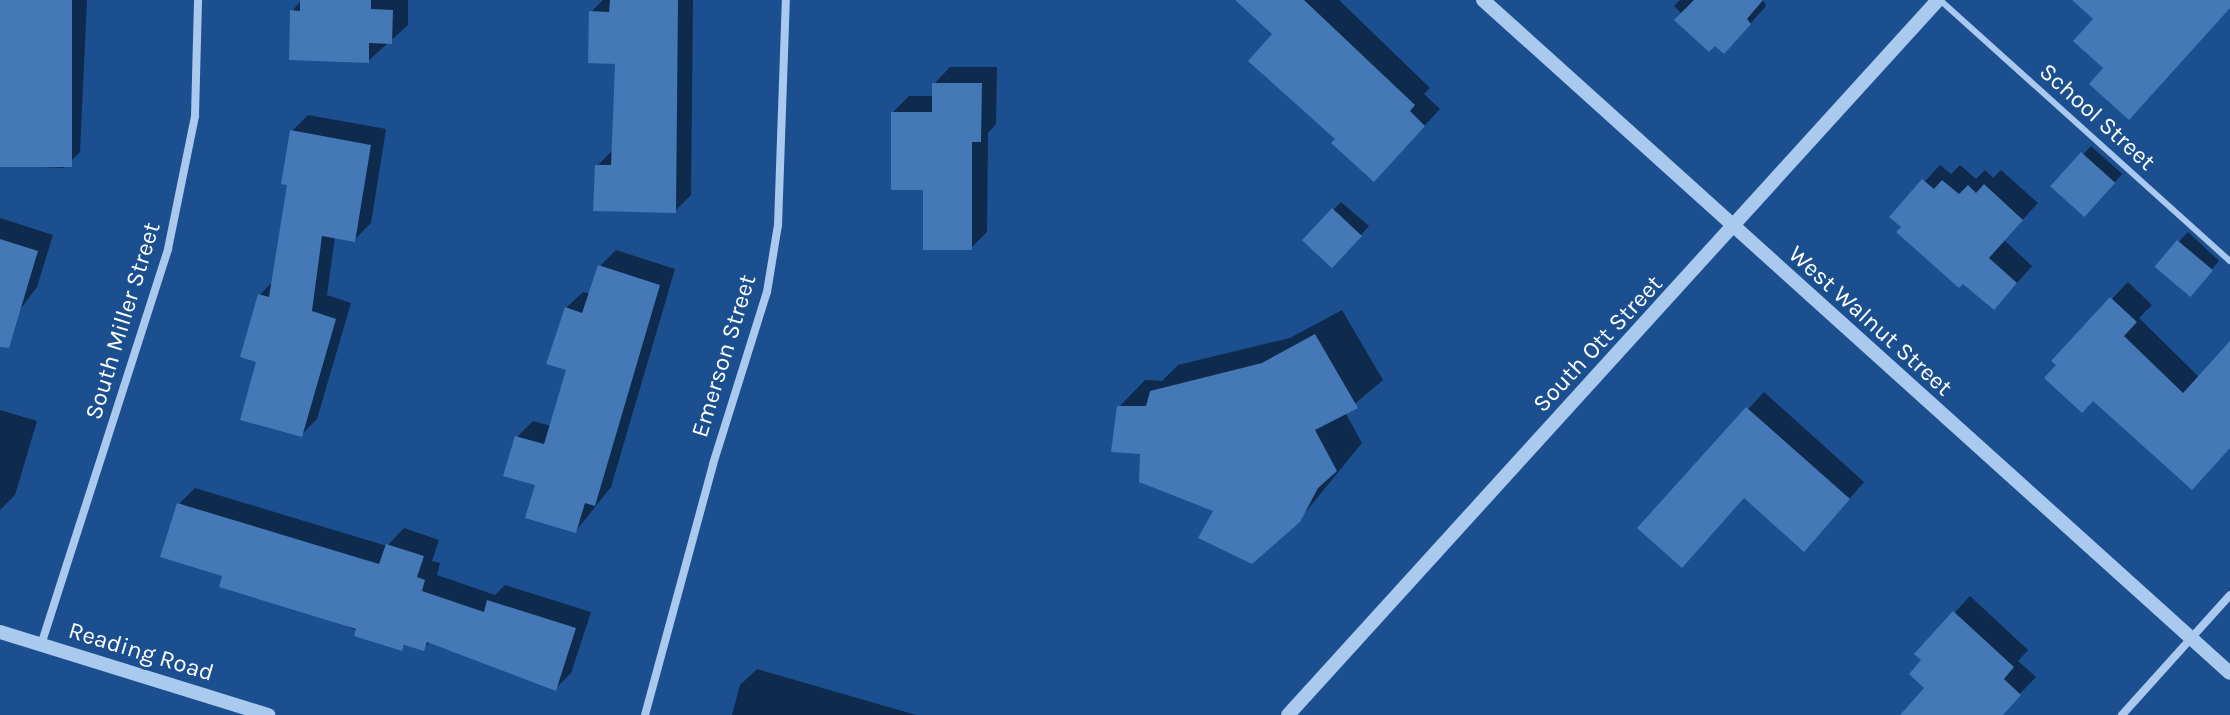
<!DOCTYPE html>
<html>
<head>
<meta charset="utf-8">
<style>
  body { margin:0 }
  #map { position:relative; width:2230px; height:715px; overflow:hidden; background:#1b4f8f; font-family:Karla,sans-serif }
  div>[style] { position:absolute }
  .shadow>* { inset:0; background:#0007; transform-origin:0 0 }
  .building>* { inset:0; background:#4478b7; transform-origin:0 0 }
  .service>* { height:6px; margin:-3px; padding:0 3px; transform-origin:3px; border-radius:3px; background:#a9c9ee }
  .minor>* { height:8px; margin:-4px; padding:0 4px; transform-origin:4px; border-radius:4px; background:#a9c9ee }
  .tertiary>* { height:14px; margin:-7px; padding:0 7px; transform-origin:7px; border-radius:7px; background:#a9c9ee }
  span { translate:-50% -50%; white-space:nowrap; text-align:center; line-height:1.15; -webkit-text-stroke:6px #1b4f8f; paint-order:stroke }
  .street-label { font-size:24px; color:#fff }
</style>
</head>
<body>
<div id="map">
  <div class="shadow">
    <div style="clip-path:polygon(0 0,87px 0,80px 152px,64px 168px,0 165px)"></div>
    <div style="clip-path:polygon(408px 0,408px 25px,368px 61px,292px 11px,302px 0)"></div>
    <div style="clip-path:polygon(603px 0,693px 0,691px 195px,675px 211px,597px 166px,614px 149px,617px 62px,591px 12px)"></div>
    <div style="clip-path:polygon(1235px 0,1339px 0,1430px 88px,1424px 94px,1440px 109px,1390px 163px,1338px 138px,1275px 33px)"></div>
    <div style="clip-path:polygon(1680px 0,1763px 0,1766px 6px,1740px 35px,1682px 14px,1674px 6px)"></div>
    <div style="clip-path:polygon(950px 67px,997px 67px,996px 124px,988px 133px,987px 232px,971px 248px,925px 188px,893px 112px,909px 96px,934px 96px,934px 84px)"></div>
    <div style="clip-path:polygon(308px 115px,386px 129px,371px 223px,355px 239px,335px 236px,327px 295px,351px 303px,317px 419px,301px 435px,259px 360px,260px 295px,273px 281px,290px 184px,292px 131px)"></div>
    <div style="left:2091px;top:146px;width:42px;height:55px;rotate:42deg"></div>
    <div style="clip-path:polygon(1940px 165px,1951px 174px,1960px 165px,1976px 179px,1985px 170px,1993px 178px,2001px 170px,2038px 203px,2004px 240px,2032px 266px,2010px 291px,1964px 281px,1892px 217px)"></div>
    <div style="clip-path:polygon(1341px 202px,1369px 226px,1341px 257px,1333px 210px)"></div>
    <div style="clip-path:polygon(0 218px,53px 235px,37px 287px,6px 328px,0 326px)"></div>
    <div style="clip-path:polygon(2188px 232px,2219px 261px,2196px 287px,2156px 266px)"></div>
    <div style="clip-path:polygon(616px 250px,675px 269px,611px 487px,576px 531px,538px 484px,517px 437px,533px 421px,551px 426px,569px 369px,566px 308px,583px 292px,590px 294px,600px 266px)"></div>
    <div style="clip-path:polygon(2128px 282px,2152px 305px,2139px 318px,2199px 377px,2230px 345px,2230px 447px,2054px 360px)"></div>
    <div style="clip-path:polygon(1342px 310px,1383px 380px,1345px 412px,1362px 443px,1299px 520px,1216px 509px,1143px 453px,1119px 407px,1145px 380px,1162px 381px,1178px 365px,1290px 338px)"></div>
    <div style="clip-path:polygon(1764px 392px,1864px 482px,1820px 533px,1745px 497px,1640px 528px)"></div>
    <div style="clip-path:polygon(0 410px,37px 421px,15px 495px,0 510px)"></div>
    <div style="clip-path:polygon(195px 488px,387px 546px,404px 528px,439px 540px,432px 561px,440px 563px,437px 575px,495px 595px,505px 585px,591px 612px,571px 673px,555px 689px,430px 642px,423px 649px,407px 644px,401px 649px,225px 575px,179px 504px)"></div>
    <div style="clip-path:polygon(1970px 596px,2028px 650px,2018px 661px,2036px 677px,1999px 715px,1902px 715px,1926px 688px,1923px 660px,1917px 654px)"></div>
    <div style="clip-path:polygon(757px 669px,916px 715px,732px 715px,740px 685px)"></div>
  </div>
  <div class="building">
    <div style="left:0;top:0;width:72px;height:167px"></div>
    <div style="clip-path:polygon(300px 0,371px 0,371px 9px,393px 10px,392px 44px,369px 43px,369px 63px,289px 60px,290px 10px,300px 11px)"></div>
    <div style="clip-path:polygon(610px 0,678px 0,676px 213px,593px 211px,595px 165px,611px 165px,615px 64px,588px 63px,589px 11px,609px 12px)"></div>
    <div style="clip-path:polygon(1235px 0,1304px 0,1415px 105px,1410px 111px,1425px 126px,1374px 182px,1331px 143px,1335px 139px,1248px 61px,1272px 34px)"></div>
    <div style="clip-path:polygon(1694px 0,1763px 0,1747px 19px,1751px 24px,1724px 54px,1715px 46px,1709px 52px,1674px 20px)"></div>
    <div style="clip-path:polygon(2072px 0,2230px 0,2230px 8px,2129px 120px,2089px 84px,2103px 68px,2073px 41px,2093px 19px)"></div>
    <div style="clip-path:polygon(932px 83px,982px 83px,981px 142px,972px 142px,972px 250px,923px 250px,923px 190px,891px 190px,891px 112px,932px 112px)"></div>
    <div style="clip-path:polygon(290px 130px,371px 145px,355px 242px,322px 236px,312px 311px,336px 319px,302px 437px,240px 420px,256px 362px,240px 357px,258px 294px,269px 297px,287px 185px,281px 184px)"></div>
    <div style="left:2081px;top:152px;width:46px;height:46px;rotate:42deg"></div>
    <div style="clip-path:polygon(1922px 179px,1934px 189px,1942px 180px,1959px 194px,1968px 185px,1976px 193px,1984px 184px,2023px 220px,1989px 258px,2017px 283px,1994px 310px,1963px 284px,1959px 288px,1896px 232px,1901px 227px,1889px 217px)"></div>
    <div style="left:1332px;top:208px;width:41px;height:44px;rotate:43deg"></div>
    <div style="clip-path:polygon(0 239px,38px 251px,9px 348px,0 347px)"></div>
    <div style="left:2177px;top:240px;width:47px;height:35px;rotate:40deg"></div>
    <div style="clip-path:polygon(598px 265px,660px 285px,595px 506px,585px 503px,576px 533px,525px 518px,535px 485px,503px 476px,515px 436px,544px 444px,566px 370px,546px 364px,565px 307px,582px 313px)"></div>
    <div style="clip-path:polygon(2110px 297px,2137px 322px,2124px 336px,2183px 393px,2230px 341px,2230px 448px,2192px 490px,2093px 401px,2082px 413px,2044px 378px,2056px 365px,2051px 361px)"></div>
    <div style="clip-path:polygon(1315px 334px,1358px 408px,1315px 430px,1337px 471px,1318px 488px,1300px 522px,1252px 564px,1198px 538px,1213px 511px,1139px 482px,1140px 454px,1111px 452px,1117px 406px,1146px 406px,1150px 391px,1262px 363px)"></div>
    <div style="clip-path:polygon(1746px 407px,1850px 499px,1804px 552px,1744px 498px,1682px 568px,1637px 528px)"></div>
    <div style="clip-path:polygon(177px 503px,379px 564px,386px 544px,424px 556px,417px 577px,425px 580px,422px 591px,484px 612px,487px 600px,576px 628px,556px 691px,427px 642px,424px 651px,404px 645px,402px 651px,354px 636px,356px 629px,219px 587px,222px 576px,160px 557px)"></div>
    <div style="clip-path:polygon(1953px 611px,2014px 667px,2004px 679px,2021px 695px,2003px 715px,1900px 715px,1924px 688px,1909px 674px,1921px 660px,1914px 654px)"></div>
  </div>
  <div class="service">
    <div style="left:1940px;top:0;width:390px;rotate:42deg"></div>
  </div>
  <div class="minor">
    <div style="left:41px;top:645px;width:416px;rotate:-72.2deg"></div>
    <div style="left:168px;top:249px;width:136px;rotate:-78.5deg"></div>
    <div style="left:195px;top:116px;width:116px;rotate:-88.5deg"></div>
    <div style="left:645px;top:715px;width:260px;rotate:-74.8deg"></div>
    <div style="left:713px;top:464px;width:180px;rotate:-72.6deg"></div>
    <div style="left:767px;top:292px;width:68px;rotate:-80.7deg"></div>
    <div style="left:778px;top:225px;width:225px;rotate:-88deg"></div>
    <div style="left:2122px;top:715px;width:161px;rotate:-48deg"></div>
  </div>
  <div class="tertiary">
    <div style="left:1483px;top:0;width:1005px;rotate:42.02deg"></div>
    <div style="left:0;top:632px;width:281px;rotate:17.2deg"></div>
    <div style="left:1288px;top:715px;width:966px;rotate:-47.73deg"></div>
  </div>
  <div class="street-label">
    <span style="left:2097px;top:117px;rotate:42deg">School Street</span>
    <span style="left:123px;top:321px;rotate:-73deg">South Miller Street</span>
    <span style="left:1870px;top:321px;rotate:42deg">West Walnut Street</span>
    <span style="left:1598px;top:344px;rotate:-47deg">South Ott Street</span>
    <span style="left:724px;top:356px;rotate:-73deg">Emerson Street</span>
    <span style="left:141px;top:652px;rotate:17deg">Reading Road</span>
  </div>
</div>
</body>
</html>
